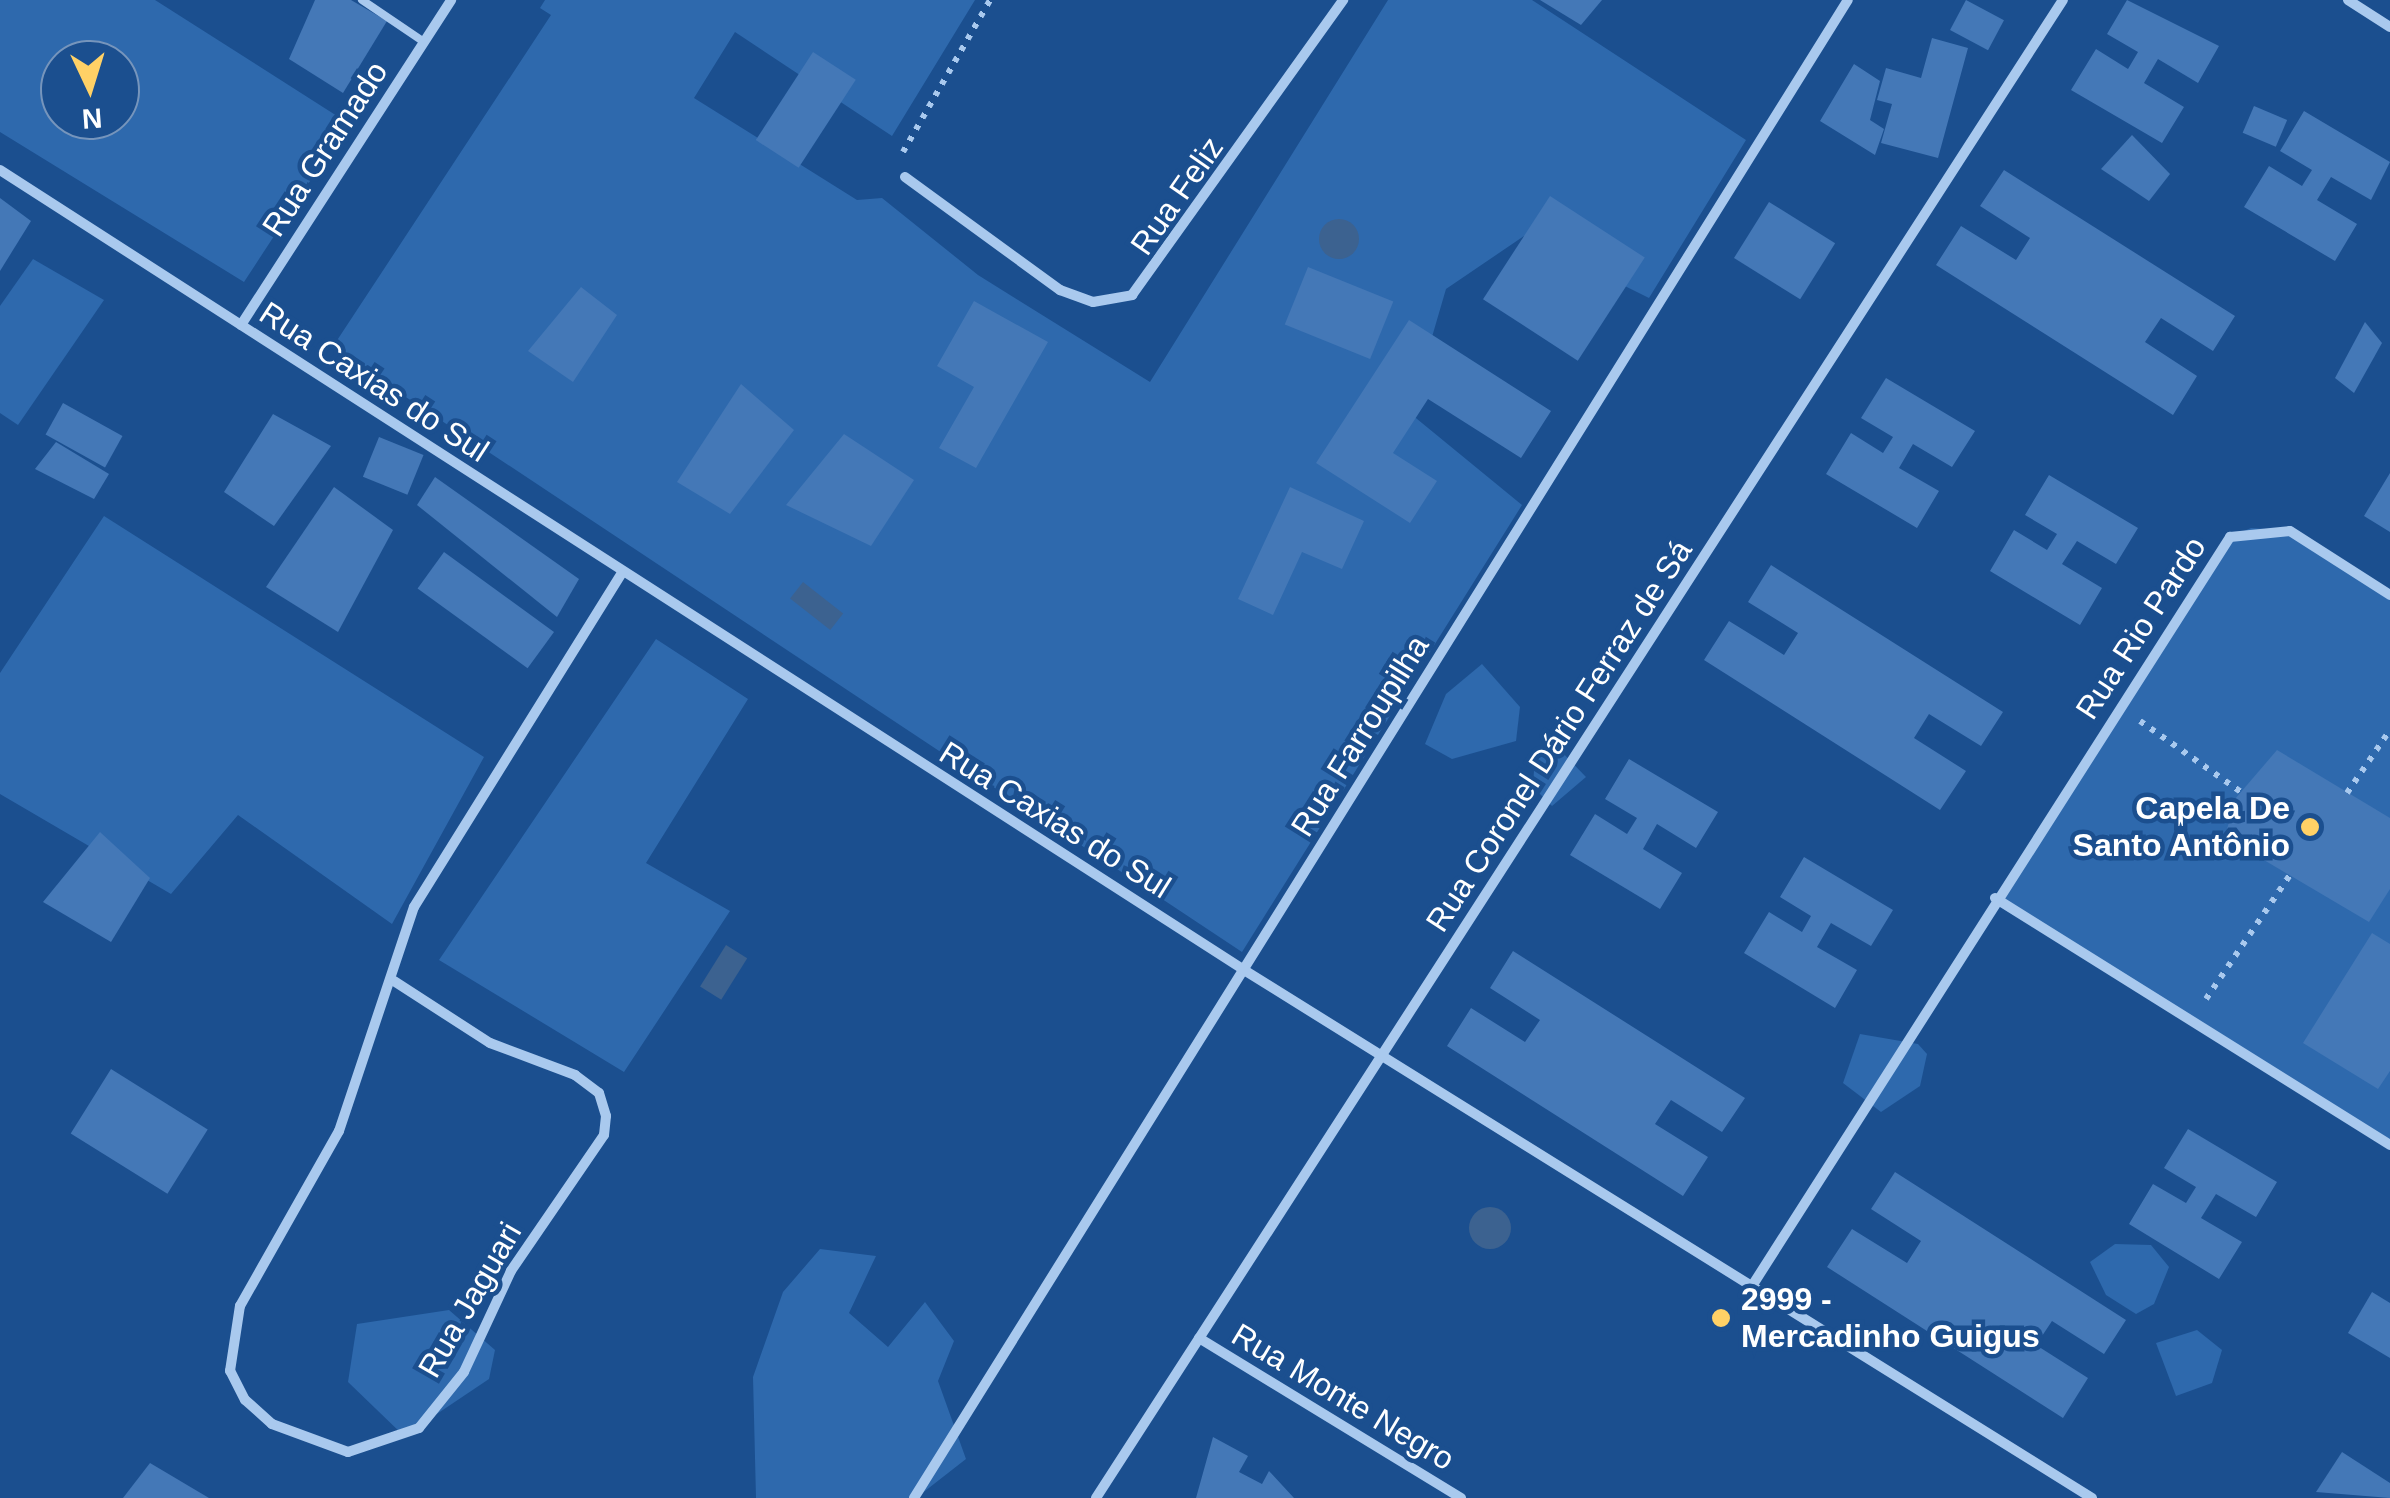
<!DOCTYPE html>
<html>
<head>
<meta charset="utf-8">
<style>
  body { margin:0 }
  #map { position:relative; width:2390px; height:1498px; overflow:hidden; background:#1b4f8f; font-family:Arial,sans-serif }
  div>[style] { position:absolute }
  .green>* { inset:0; background:#2e69ad }
  .water>* { inset:0; background:#3c6290; transform-origin:0 0 }
  .round { border-radius:50% }
  .building>* { inset:0; background:#4478b7; transform-origin:0 0 }
  .path>* { height:6px; margin-top:-3px; transform-origin:0; background:repeating-linear-gradient(90deg,#a9c9ee 0 5px,transparent 0 13px) }
  .lane>* { height:8px; margin:-4px; padding:0 4px; transform-origin:4px; border-radius:4px; background:#a9c9ee }
  .street>* { height:10px; margin:-5px; padding:0 5px; transform-origin:5px; border-radius:5px; background:#a9c9ee }
  .dots>* { width:28px; height:28px; translate:-50% -50%; box-sizing:border-box; border:5px solid #1b4f8f; border-radius:50% }
  span { translate:-50% -50%; white-space:nowrap; text-align:center; line-height:1.15; -webkit-text-stroke:9px #1b4f8f; paint-order:stroke }
  .street-label { font-size:32px; color:#fff }
  .poi-label { font-size:32px; color:#fff; font-weight:700 }
  .right { translate:-100% -50%; text-align:right }
  .left { translate:0 -50%; text-align:left }
  .north { position:absolute; left:40px; top:40px; width:100px; height:100px; box-sizing:border-box; background:#1b4f8f; border:2px solid #7695bc; border-radius:50%; rotate:176deg; font-size:28px; font-weight:700; line-height:40px; text-align:center; color:#fff }
  .north::after { content:''; display:block; margin:auto; width:35px; height:45px; background:#ffd166; clip-path:polygon(50% 0,100% 100%,50% 72%,0 100%) }
</style>
</head>
<body>
<div id="map">
  <div class="green">
    <div style="clip-path:polygon(evenodd,0 0,155px 0,348px 123px,244px 282px,0 132px,0 0,60px 60px,120px 60px,120px 120px,60px 120px,60px 60px)"></div>
    <div style="clip-path:polygon(545px 0,975px 0,892px 136px,735px 32px,694px 98px,857px 200px,882px 198px,978px 275px,1150px 382px,1388px 0,1532px 0,1746px 140px,1649px 298px,1524px 236px,1446px 289px,1420px 378px,1400px 405px,1522px 505px,1242px 952px,332px 348px,551px 15px,540px 8px)"></div>
    <div style="clip-path:polygon(33px 259px,104px 300px,18px 425px,0 413px,0 306px)"></div>
    <div style="clip-path:polygon(104px 516px,484px 757px,392px 924px,238px 815px,171px 894px,0 794px,0 673px)"></div>
    <div style="clip-path:polygon(2251px 528px,2290px 531px,2390px 595px,2390px 1145px,1995px 898px,2230px 537px)"></div>
    <div style="clip-path:polygon(656px 639px,748px 699px,646px 863px,730px 911px,624px 1072px,439px 960px)"></div>
    <div style="clip-path:polygon(1482px 664px,1520px 707px,1516px 741px,1452px 759px,1425px 744px,1446px 694px)"></div>
    <div style="clip-path:polygon(1559px 749px,1586px 777px,1552px 806px,1533px 787px,1535px 752px)"></div>
    <div style="clip-path:polygon(1860px 1034px,1918px 1044px,1927px 1054px,1920px 1086px,1881px 1112px,1843px 1083px)"></div>
    <div style="clip-path:polygon(2115px 1244px,2151px 1245px,2169px 1267px,2154px 1304px,2136px 1314px,2106px 1295px,2090px 1262px)"></div>
    <div style="clip-path:polygon(820px 1249px,876px 1256px,849px 1313px,888px 1347px,925px 1302px,954px 1341px,938px 1381px,966px 1459px,916px 1498px,756px 1498px,753px 1377px,783px 1292px)"></div>
    <div style="clip-path:polygon(449px 1310px,495px 1350px,489px 1379px,404px 1436px,348px 1382px,357px 1324px)"></div>
    <div style="clip-path:polygon(2197px 1330px,2222px 1350px,2212px 1383px,2176px 1396px,2156px 1343px)"></div>
  </div>
  <div class="water">
    <div class="round" style="left:1319px;top:219px;width:40px;height:40px"></div>
    <div style="left:803px;top:582px;width:51px;height:21px;rotate:38deg"></div>
    <div style="left:726px;top:945px;width:25px;height:49px;rotate:32deg"></div>
    <div class="round" style="left:1469px;top:1207px;width:42px;height:42px"></div>
  </div>
  <div class="building">
    <div style="clip-path:polygon(315px 0,351px 0,387px 21px,343px 93px,289px 59px)"></div>
    <div style="clip-path:polygon(1540px 0,1602px 0,1581px 25px)"></div>
    <div style="left:1966px;top:0;width:43px;height:34px;rotate:28deg"></div>
    <div style="clip-path:polygon(2127px 0,2219px 46px,2198px 83px,2158px 59px,2144px 83px,2184px 107px,2162px 143px,2071px 90px,2096px 49px,2128px 69px,2138px 52px,2107px 34px)"></div>
    <div style="clip-path:polygon(1932px 38px,1968px 48px,1938px 158px,1881px 143px,1892px 104px,1877px 100px,1886px 68px,1921px 78px)"></div>
    <div style="left:813px;top:52px;width:51px;height:105px;rotate:33deg"></div>
    <div style="clip-path:polygon(1854px 64px,1880px 81px,1870px 120px,1884px 129px,1875px 155px,1820px 121px)"></div>
    <div style="left:2254px;top:106px;width:36px;height:29px;rotate:23deg"></div>
    <div style="clip-path:polygon(2304px 111px,2390px 162px,2371px 200px,2331px 177px,2317px 200px,2357px 224px,2335px 261px,2244px 207px,2269px 166px,2302px 186px,2312px 170px,2280px 151px)"></div>
    <div style="clip-path:polygon(2132px 135px,2170px 174px,2149px 201px,2101px 169px)"></div>
    <div style="clip-path:polygon(2004px 170px,2235px 316px,2213px 351px,2161px 318px,2145px 342px,2197px 376px,2173px 415px,1936px 265px,1961px 226px,2016px 260px,2030px 238px,1980px 206px)"></div>
    <div style="left:1550px;top:196px;width:113px;height:123px;rotate:33deg"></div>
    <div style="clip-path:polygon(0 198px,31px 221px,0 271px)"></div>
    <div style="left:1769px;top:202px;width:78px;height:66px;rotate:32deg"></div>
    <div style="left:1308px;top:267px;width:92px;height:62px;rotate:22deg"></div>
    <div style="clip-path:polygon(581px 287px,617px 315px,573px 382px,528px 351px)"></div>
    <div style="clip-path:polygon(974px 301px,1048px 342px,976px 468px,939px 448px,974px 387px,937px 366px)"></div>
    <div style="clip-path:polygon(1409px 320px,1551px 411px,1521px 458px,1428px 399px,1393px 453px,1437px 481px,1410px 523px,1316px 463px)"></div>
    <div style="clip-path:polygon(2365px 322px,2382px 343px,2354px 393px,2335px 378px)"></div>
    <div style="clip-path:polygon(1886px 378px,1975px 431px,1952px 467px,1913px 444px,1899px 468px,1939px 491px,1917px 528px,1826px 474px,1851px 433px,1883px 453px,1893px 437px,1861px 418px)"></div>
    <div style="clip-path:polygon(741px 384px,794px 430px,730px 514px,677px 482px)"></div>
    <div style="left:63px;top:403px;width:68px;height:36px;rotate:29deg"></div>
    <div style="clip-path:polygon(273px 414px,331px 446px,274px 526px,224px 492px)"></div>
    <div style="clip-path:polygon(844px 434px,914px 480px,871px 546px,786px 505px)"></div>
    <div style="left:379px;top:437px;width:48px;height:43px;rotate:22deg"></div>
    <div style="clip-path:polygon(56px 442px,109px 474px,94px 499px,35px 469px)"></div>
    <div style="clip-path:polygon(2390px 473px,2390px 532px,2364px 516px)"></div>
    <div style="clip-path:polygon(2049px 475px,2138px 528px,2116px 564px,2077px 541px,2062px 564px,2102px 588px,2080px 625px,1990px 571px,2014px 530px,2047px 550px,2057px 534px,2025px 515px)"></div>
    <div style="clip-path:polygon(435px 477px,579px 579px,557px 617px,417px 505px)"></div>
    <div style="clip-path:polygon(334px 487px,393px 530px,338px 632px,266px 587px)"></div>
    <div style="clip-path:polygon(1290px 487px,1364px 521px,1342px 569px,1302px 552px,1273px 615px,1238px 599px)"></div>
    <div style="left:444px;top:552px;width:136px;height:45px;rotate:36deg"></div>
    <div style="clip-path:polygon(1771px 565px,2003px 712px,1981px 746px,1929px 714px,1914px 738px,1966px 771px,1940px 810px,1704px 660px,1729px 621px,1784px 655px,1798px 633px,1748px 602px)"></div>
    <div style="clip-path:polygon(2277px 750px,2390px 818px,2390px 889px,2369px 922px,2225px 837px,2235px 799px)"></div>
    <div style="clip-path:polygon(1629px 759px,1718px 812px,1696px 848px,1657px 824px,1643px 849px,1682px 873px,1660px 909px,1570px 855px,1595px 814px,1627px 834px,1637px 818px,1605px 799px)"></div>
    <div style="clip-path:polygon(100px 832px,150px 878px,111px 942px,43px 902px)"></div>
    <div style="clip-path:polygon(1804px 857px,1893px 910px,1871px 946px,1831px 923px,1817px 947px,1857px 970px,1835px 1008px,1744px 953px,1769px 912px,1802px 932px,1811px 916px,1780px 897px)"></div>
    <div style="clip-path:polygon(2372px 933px,2390px 944px,2390px 1071px,2378px 1089px,2303px 1043px)"></div>
    <div style="clip-path:polygon(1513px 951px,1745px 1098px,1722px 1132px,1671px 1100px,1655px 1124px,1708px 1157px,1683px 1196px,1447px 1046px,1471px 1008px,1525px 1042px,1540px 1020px,1490px 988px)"></div>
    <div style="left:111px;top:1069px;width:114px;height:76px;rotate:32deg"></div>
    <div style="clip-path:polygon(2188px 1129px,2277px 1182px,2256px 1217px,2216px 1194px,2201px 1218px,2242px 1242px,2219px 1279px,2129px 1224px,2153px 1184px,2186px 1203px,2196px 1187px,2164px 1168px)"></div>
    <div style="clip-path:polygon(1895px 1172px,2126px 1320px,2104px 1354px,2052px 1321px,2036px 1345px,2088px 1378px,2063px 1418px,1827px 1267px,1852px 1229px,1907px 1263px,1921px 1241px,1871px 1209px)"></div>
    <div style="clip-path:polygon(2372px 1292px,2390px 1303px,2390px 1358px,2348px 1333px)"></div>
    <div style="clip-path:polygon(1213px 1437px,1248px 1456px,1239px 1472px,1262px 1484px,1269px 1471px,1294px 1498px,1196px 1498px)"></div>
    <div style="clip-path:polygon(2342px 1452px,2390px 1483px,2390px 1498px,2316px 1492px)"></div>
    <div style="clip-path:polygon(150px 1463px,209px 1498px,123px 1498px)"></div>
  </div>
  <div class="path">
    <div style="left:903px;top:152px;width:175px;rotate:-60.2deg"></div>
    <div style="left:2140px;top:721px;width:123px;rotate:35.1deg"></div>
    <div style="left:2347px;top:793px;width:76px;rotate:-55.7deg"></div>
    <div style="left:2206px;top:999px;width:150px;rotate:-55.9deg"></div>
  </div>
  <div class="lane">
    <div style="left:362px;top:0;width:75px;rotate:34.1deg"></div>
  </div>
  <div class="street">
    <div style="left:2348px;top:0;width:50px;rotate:32.7deg"></div>
    <div style="left:0;top:170px;width:1479px;rotate:32.74deg"></div>
    <div style="left:1244px;top:970px;width:999px;rotate:31.91deg"></div>
    <div style="left:905px;top:177px;width:192px;rotate:36.1deg"></div>
    <div style="left:1060px;top:290px;width:35px;rotate:20deg"></div>
    <div style="left:1093px;top:302px;width:40px;rotate:-10deg"></div>
    <div style="left:1132px;top:295px;width:363px;rotate:-54.4deg"></div>
    <div style="left:241px;top:325px;width:387px;rotate:-57.1deg"></div>
    <div style="left:1995px;top:898px;width:466px;rotate:32deg"></div>
    <div style="left:394px;top:981px;width:114px;rotate:32.9deg"></div>
    <div style="left:490px;top:1043px;width:91px;rotate:20.6deg"></div>
    <div style="left:575px;top:1075px;width:30px;rotate:37deg"></div>
    <div style="left:599px;top:1093px;width:24px;rotate:73deg"></div>
    <div style="left:606px;top:1116px;width:19px;rotate:96deg"></div>
    <div style="left:604px;top:1135px;width:165px;rotate:124.4deg"></div>
    <div style="left:511px;top:1271px;width:111px;rotate:115deg"></div>
    <div style="left:464px;top:1372px;width:72px;rotate:128.8deg"></div>
    <div style="left:419px;top:1428px;width:75px;rotate:161.3deg"></div>
    <div style="left:348px;top:1452px;width:81px;rotate:-159.8deg"></div>
    <div style="left:272px;top:1424px;width:36px;rotate:-138deg"></div>
    <div style="left:245px;top:1400px;width:33px;rotate:-117deg"></div>
    <div style="left:230px;top:1371px;width:66px;rotate:-81.3deg"></div>
    <div style="left:240px;top:1306px;width:201px;rotate:-60.5deg"></div>
    <div style="left:339px;top:1131px;width:236px;rotate:-71.5deg"></div>
    <div style="left:414px;top:907px;width:392px;rotate:-58.1deg"></div>
    <div style="left:1752px;top:1286px;width:889px;rotate:-57.45deg"></div>
    <div style="left:2230px;top:537px;width:60px;rotate:-5.7deg"></div>
    <div style="left:2290px;top:531px;width:119px;rotate:32.6deg"></div>
    <div style="left:1199px;top:1338px;width:307px;rotate:31.4deg"></div>
    <div style="left:914px;top:1498px;width:1765px;rotate:-58.06deg"></div>
    <div style="left:1096px;top:1498px;width:1783px;rotate:-57.16deg"></div>
  </div>
  <div class="dots">
    <div style="left:2310px;top:827px;background:#ffd166"></div>
    <div style="left:1721px;top:1318px;background:#ffd166"></div>
  </div>
  <div class="street-label">
    <span style="left:325px;top:149px;rotate:-57deg">Rua Gramado</span>
    <span style="left:1177px;top:196px;rotate:-55deg">Rua Feliz</span>
    <span style="left:374px;top:382px;rotate:33deg">Rua Caxias do Sul</span>
    <span style="left:2141px;top:628px;rotate:-57deg">Rua Rio Pardo</span>
    <span style="left:1360px;top:736px;rotate:-58deg">Rua Farroupilha</span>
    <span style="left:1559px;top:736px;rotate:-57deg">Rua Coronel Dário Ferraz de Sá</span>
    <span style="left:1055px;top:820px;rotate:32deg">Rua Caxias do Sul</span>
    <span style="left:470px;top:1300px;rotate:-60deg">Rua Jaguari</span>
    <span style="left:1343px;top:1397px;rotate:31deg">Rua Monte Negro</span>
  </div>
  <div class="poi-label">
    <span class="right" style="left:2290px;top:827px">Capela De<br>Santo Antônio</span>
    <span class="left" style="left:1741px;top:1318px">2999 -<br>Mercadinho Guigus</span>
  </div>
  <div class="north">N</div>
</div>
</body>
</html>
